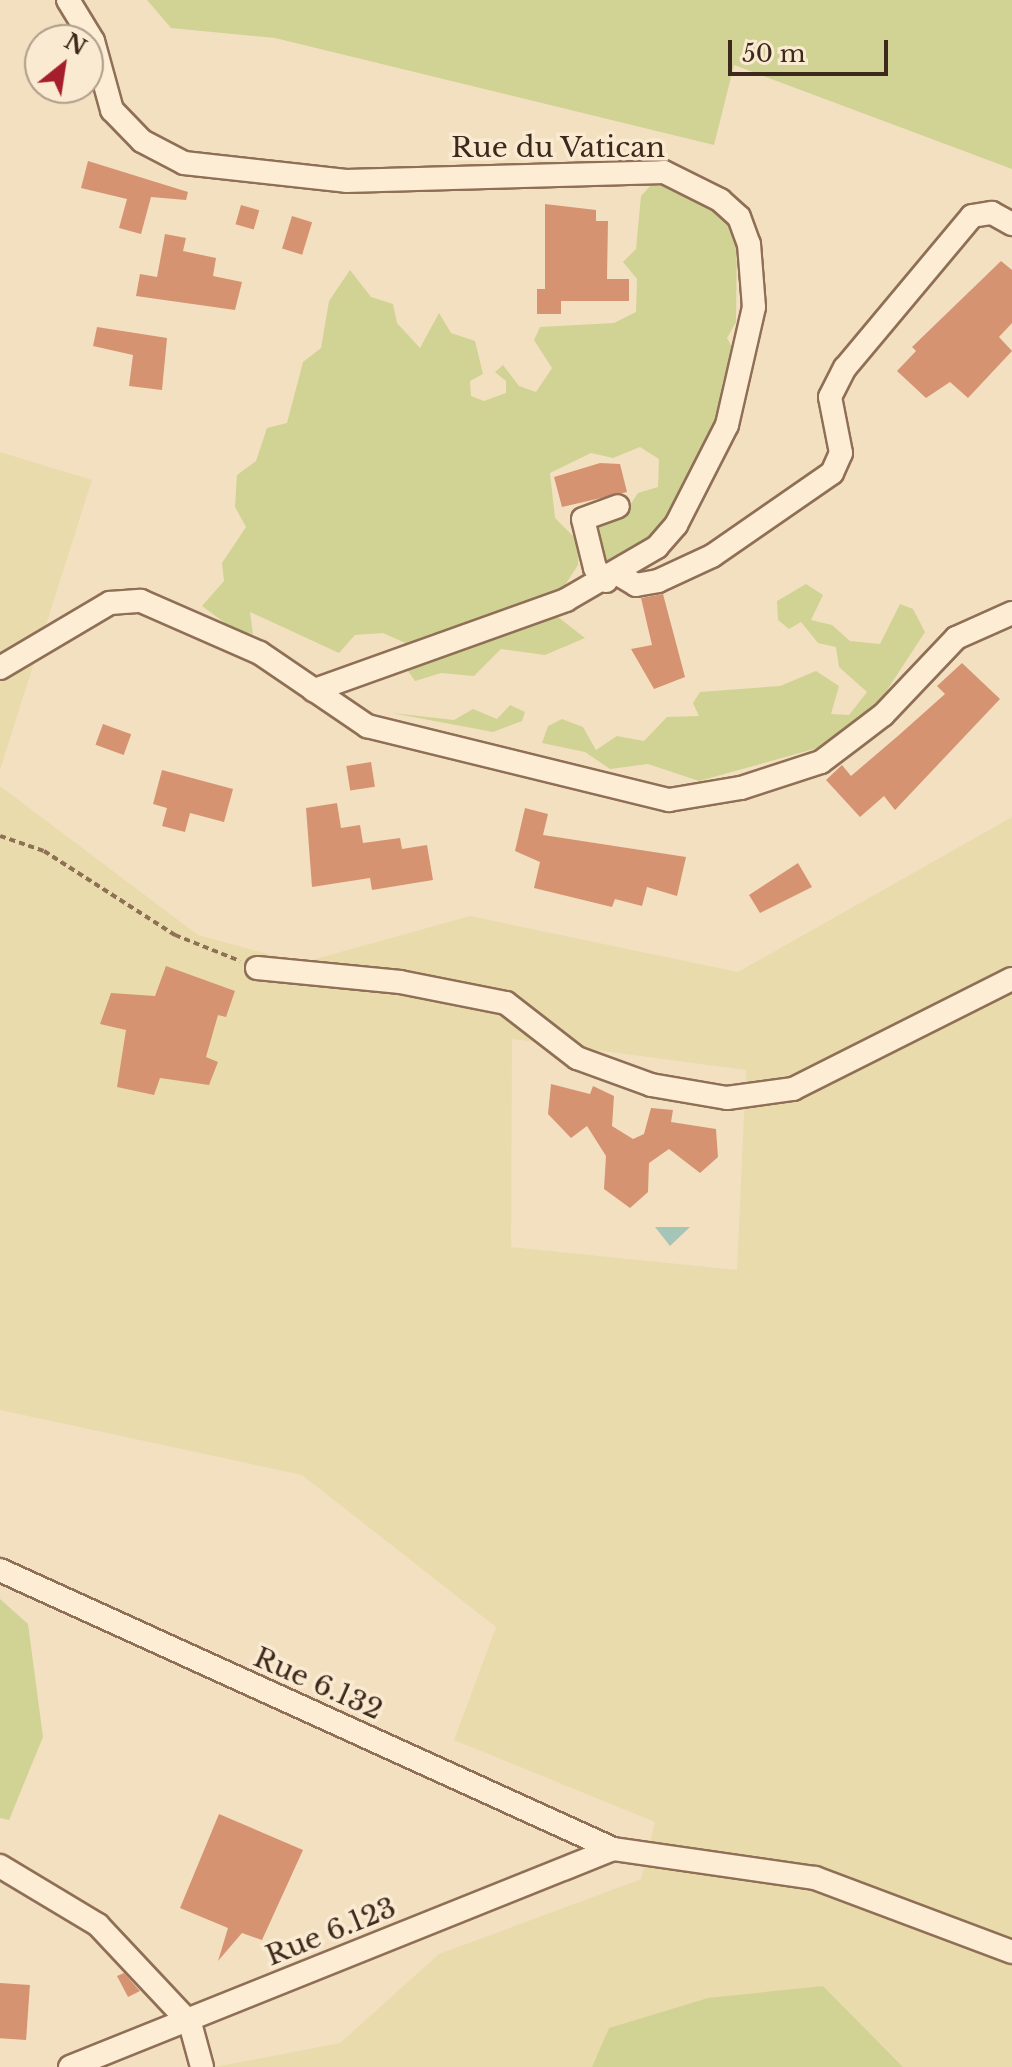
<!DOCTYPE html>
<html>
<head>
<meta charset="utf-8">
<style>
  body { margin:0 }
  #map { position:relative; width:1012px; height:2067px; overflow:hidden; background:#f3e0c1; font-family:"Libre Baskerville",serif }
  div>[style] { position:absolute }
  .farmland>* { inset:0; background:#eadbad }
  .green>* { inset:0; background:#d0d393 }
  .water>* { inset:0; background:#a4c5b8 }
  .building>* { inset:0; background:#d69372; transform-origin:0 0 }
  .path>* { height:4px; margin-top:-2px; transform-origin:0; background:repeating-linear-gradient(90deg,#8f6f56 0 6px,transparent 0 10px) }
  .roads { filter:drop-shadow(2px 0 #8f6f56) drop-shadow(-2px 0 #8f6f56) drop-shadow(0 2px #8f6f56) drop-shadow(0 -2px #8f6f56) }
  .minor>* { height:22px; margin:-11px; padding:0 11px; transform-origin:11px; border-radius:11px; background:#fdedd5 }
  span { translate:-50% -50%; white-space:nowrap; text-align:center; line-height:1.15; -webkit-text-stroke:7px #f9ead1; paint-order:stroke }
  .street-label { font-size:28px; color:#3d291c }
  .north { position:absolute; left:24px; top:24px; width:80px; height:80px; box-sizing:border-box; background:#f9ead1; border:2px solid #ae9d89; border-radius:50%; rotate:30deg; font-size:22px; font-weight:700; line-height:32px; text-align:center; color:#3d291c }
  .north::after { content:''; display:block; margin:auto; width:28px; height:36px; background:#a51e2b; clip-path:polygon(50% 0,100% 100%,50% 72%,0 100%) }
  .scale { position:absolute; left:728px; top:40px; width:160px; height:36px; box-sizing:border-box; border:4px solid #3d291c; border-top:0; padding-left:10px; font-size:24px; line-height:28px; white-space:nowrap; color:#3d291c; -webkit-text-stroke:6px #f9ead1; paint-order:stroke }
</style>
</head>
<body>
<div id="map">
  <div class="farmland">
    <div style="clip-path:polygon(0 452px,92px 480px,0 770px)"></div>
    <div style="clip-path:polygon(evenodd,0 786px,198px 935px,301px 963px,470px 916px,738px 972px,1012px 817px,1012px 2067px,903px 2067px,823px 1986px,610px 2028px,592px 2067px,214px 2067px,340px 2043px,439px 1954px,641px 1879px,655px 1822px,454px 1740px,496px 1627px,302px 1475px,0 1410px,0 786px,512px 1039px,746px 1070px,737px 1270px,511px 1247px,512px 1039px)"></div>
  </div>
  <div class="green">
    <div style="clip-path:polygon(147px 0,1012px 0,1012px 169px,734px 65px,714px 145px,275px 38px,171px 28px)"></div>
    <div style="clip-path:polygon(654px 182px,726px 217px,737px 232px,736px 322px,727px 338px,733px 349px,722px 384px,725px 403px,712px 431px,721px 465px,653px 544px,606px 565px,598px 523px,622px 517px,638px 493px,658px 487px,659px 459px,640px 447px,613px 458px,591px 453px,550px 473px,555px 518px,579px 542px,578px 565px,549px 610px,585px 638px,545px 655px,501px 649px,474px 676px,441px 673px,415px 681px,408px 671px,437px 636px,432px 633px,410px 645px,383px 633px,355px 635px,339px 653px,250px 612px,253px 634px,236px 631px,202px 606px,224px 581px,222px 563px,246px 527px,235px 507px,237px 475px,256px 461px,267px 428px,287px 423px,303px 362px,321px 348px,329px 301px,350px 270px,371px 297px,393px 304px,397px 323px,420px 348px,439px 313px,451px 333px,475px 341px,483px 374px,470px 381px,471px 396px,484px 401px,506px 393px,506px 381px,495px 372px,503px 365px,519px 386px,536px 392px,552px 368px,534px 340px,540px 327px,614px 323px,636px 312px,637px 279px,623px 262px,636px 249px,641px 196px)"></div>
    <div style="clip-path:polygon(806px 584px,823px 595px,811px 620px,832px 625px,850px 641px,880px 644px,900px 604px,913px 609px,925px 632px,878px 704px,825px 746px,699px 781px,648px 764px,610px 769px,585px 752px,542px 743px,548px 726px,562px 719px,583px 727px,596px 750px,617px 736px,644px 741px,667px 717px,699px 716px,693px 703px,700px 692px,780px 686px,816px 671px,839px 686px,831px 714px,849px 715px,867px 692px,839px 667px,836px 647px,818px 643px,801px 622px,789px 629px,778px 620px,777px 601px)"></div>
    <div style="clip-path:polygon(510px 705px,525px 712px,522px 721px,493px 732px,392px 713px,454px 720px,473px 709px,497px 719px)"></div>
    <div style="clip-path:polygon(0 1599px,28px 1624px,43px 1737px,9px 1820px,0 1818px)"></div>
    <div style="clip-path:polygon(823px 1986px,903px 2067px,592px 2067px,609px 2028px,708px 1998px)"></div>
  </div>
  <div class="water">
    <div style="clip-path:polygon(655px 1227px,690px 1227px,670px 1246px)"></div>
  </div>
  <div class="building">
    <div style="clip-path:polygon(88px 161px,188px 192px,186px 200px,151px 197px,141px 234px,119px 228px,127px 199px,81px 188px)"></div>
    <div style="clip-path:polygon(545px 204px,596px 210px,596px 221px,608px 221px,607px 279px,629px 279px,629px 301px,561px 301px,561px 314px,537px 314px,537px 289px,545px 289px)"></div>
    <div style="left:241px;top:205px;width:19px;height:20px;rotate:16deg"></div>
    <div style="left:292px;top:216px;width:21px;height:34px;rotate:17deg"></div>
    <div style="clip-path:polygon(165px 234px,186px 238px,183px 251px,216px 258px,213px 276px,242px 282px,235px 310px,136px 296px,140px 274px,157px 277px)"></div>
    <div style="clip-path:polygon(1001px 261px,1012px 270px,1012px 323px,999px 337px,1012px 351px,968px 398px,950px 382px,926px 398px,897px 371px,916px 351px,912px 347px)"></div>
    <div style="clip-path:polygon(97px 327px,167px 338px,162px 390px,129px 386px,133px 355px,93px 346px)"></div>
    <div style="clip-path:polygon(600px 463px,620px 464px,627px 492px,562px 507px,554px 477px)"></div>
    <div style="clip-path:polygon(663px 594px,685px 677px,654px 689px,631px 649px,652px 645px,641px 598px)"></div>
    <div style="clip-path:polygon(962px 663px,1000px 699px,895px 810px,884px 796px,860px 817px,826px 780px,842px 765px,851px 776px,899px 735px,945px 694px,937px 686px)"></div>
    <div style="left:103px;top:724px;width:30px;height:22px;rotate:20deg"></div>
    <div style="left:371px;top:762px;width:25px;height:25px;rotate:81deg"></div>
    <div style="clip-path:polygon(162px 770px,233px 789px,224px 822px,190px 813px,185px 832px,162px 826px,167px 808px,153px 804px)"></div>
    <div style="clip-path:polygon(337px 803px,341px 828px,360px 825px,363px 843px,400px 838px,402px 849px,427px 845px,433px 880px,372px 890px,370px 878px,312px 887px,306px 808px)"></div>
    <div style="clip-path:polygon(525px 808px,548px 814px,543px 835px,686px 857px,677px 896px,647px 887px,642px 906px,615px 899px,612px 907px,534px 888px,540px 862px,515px 851px)"></div>
    <div style="clip-path:polygon(798px 863px,812px 887px,760px 913px,749px 895px)"></div>
    <div style="clip-path:polygon(166px 966px,235px 991px,226px 1017px,218px 1015px,206px 1057px,218px 1062px,209px 1085px,160px 1078px,154px 1095px,117px 1087px,126px 1030px,100px 1024px,111px 993px,155px 996px)"></div>
    <div style="clip-path:polygon(551px 1084px,590px 1094px,593px 1086px,614px 1096px,612px 1126px,633px 1139px,644px 1134px,651px 1108px,673px 1110px,671px 1122px,716px 1129px,718px 1157px,700px 1173px,669px 1149px,649px 1163px,648px 1192px,630px 1208px,604px 1189px,606px 1156px,587px 1126px,571px 1138px,548px 1114px)"></div>
    <div style="clip-path:polygon(219px 1814px,303px 1850px,262px 1940px,242px 1933px,218px 1961px,228px 1928px,180px 1908px)"></div>
    <div style="clip-path:polygon(124px 1973px,140px 1991px,128px 1997px,117px 1976px)"></div>
    <div style="left:0;top:1983px;width:30px;height:55px;rotate:4deg"></div>
  </div>
  <div class="path">
    <div style="left:0;top:836px;width:46px;rotate:18.8deg"></div>
    <div style="left:44px;top:851px;width:156px;rotate:32.7deg"></div>
    <div style="left:175px;top:935px;width:70px;rotate:21.8deg"></div>
  </div>
  <div class="roads">
    <div class="minor">
      <div style="left:68px;top:0;width:48px;rotate:58.6deg"></div>
      <div style="left:93px;top:41px;width:72px;rotate:74.6deg"></div>
      <div style="left:112px;top:110px;width:43px;rotate:45.9deg"></div>
      <div style="left:142px;top:141px;width:47px;rotate:27.6deg"></div>
      <div style="left:184px;top:163px;width:163px;rotate:6.3deg"></div>
      <div style="left:346px;top:181px;width:318px;rotate:-1.6deg"></div>
      <div style="left:664px;top:172px;width:63px;rotate:26.6deg"></div>
      <div style="left:720px;top:200px;width:25px;rotate:42deg"></div>
      <div style="left:739px;top:217px;width:29px;rotate:70deg"></div>
      <div style="left:749px;top:244px;width:63px;rotate:85.5deg"></div>
      <div style="left:754px;top:307px;width:121px;rotate:102.9deg"></div>
      <div style="left:727px;top:425px;width:112px;rotate:117deg"></div>
      <div style="left:676px;top:525px;width:29px;rotate:131deg"></div>
      <div style="left:657px;top:547px;width:105px;rotate:149.8deg"></div>
      <div style="left:566px;top:600px;width:268px;rotate:160.3deg"></div>
      <div style="left:618px;top:574px;width:21px;rotate:31deg"></div>
      <div style="left:636px;top:585px;width:22px;rotate:-10deg"></div>
      <div style="left:658px;top:581px;width:60px;rotate:-24.8deg"></div>
      <div style="left:712px;top:556px;width:146px;rotate:-34.7deg"></div>
      <div style="left:832px;top:473px;width:22px;rotate:-66deg"></div>
      <div style="left:841px;top:453px;width:57px;rotate:-101.1deg"></div>
      <div style="left:830px;top:397px;width:33px;rotate:-63deg"></div>
      <div style="left:845px;top:368px;width:198px;rotate:-50.1deg"></div>
      <div style="left:972px;top:216px;width:20px;rotate:-9deg"></div>
      <div style="left:992px;top:213px;width:23px;rotate:29deg"></div>
      <div style="left:606px;top:581px;width:17px;rotate:-130deg"></div>
      <div style="left:595px;top:568px;width:50px;rotate:-103.8deg"></div>
      <div style="left:583px;top:519px;width:37px;rotate:-20deg"></div>
      <div style="left:0;top:668px;width:128px;rotate:-30.6deg"></div>
      <div style="left:110px;top:603px;width:31px;rotate:-4deg"></div>
      <div style="left:141px;top:601px;width:130px;rotate:23.6deg"></div>
      <div style="left:260px;top:653px;width:130px;rotate:34.3deg"></div>
      <div style="left:367px;top:726px;width:311px;rotate:13.8deg"></div>
      <div style="left:669px;top:800px;width:73px;rotate:-9.5deg"></div>
      <div style="left:741px;top:788px;width:84px;rotate:-18deg"></div>
      <div style="left:821px;top:762px;width:78px;rotate:-37.2deg"></div>
      <div style="left:883px;top:715px;width:106px;rotate:-46.5deg"></div>
      <div style="left:956px;top:638px;width:61px;rotate:-24.1deg"></div>
      <div style="left:257px;top:968px;width:144px;rotate:5.6deg"></div>
      <div style="left:400px;top:982px;width:108px;rotate:11.2deg"></div>
      <div style="left:506px;top:1003px;width:90px;rotate:37.8deg"></div>
      <div style="left:577px;top:1058px;width:79px;rotate:20deg"></div>
      <div style="left:651px;top:1085px;width:77px;rotate:9.7deg"></div>
      <div style="left:727px;top:1098px;width:67px;rotate:-7.8deg"></div>
      <div style="left:793px;top:1089px;width:245px;rotate:-26.7deg"></div>
      <div style="left:0;top:1570px;width:674px;rotate:24.47deg"></div>
      <div style="left:613px;top:1849px;width:204px;rotate:8.2deg"></div>
      <div style="left:815px;top:1878px;width:210px;rotate:20.6deg"></div>
      <div style="left:0;top:1866px;width:114px;rotate:31deg"></div>
      <div style="left:98px;top:1925px;width:134px;rotate:46.8deg"></div>
      <div style="left:190px;top:2023px;width:46px;rotate:74.7deg"></div>
      <div style="left:70px;top:2067px;width:585px;rotate:-21.87deg"></div>
    </div>
  </div>
  <div class="street-label">
    <span style="left:558px;top:148px">Rue du Vatican</span>
    <span style="left:318px;top:1684px;rotate:24deg">Rue 6.132</span>
    <span style="left:331px;top:1932px;rotate:-22deg">Rue 6.123</span>
  </div>
  <div class="north">N</div>
  <div class="scale">50 m</div>
</div>
</body>
</html>
